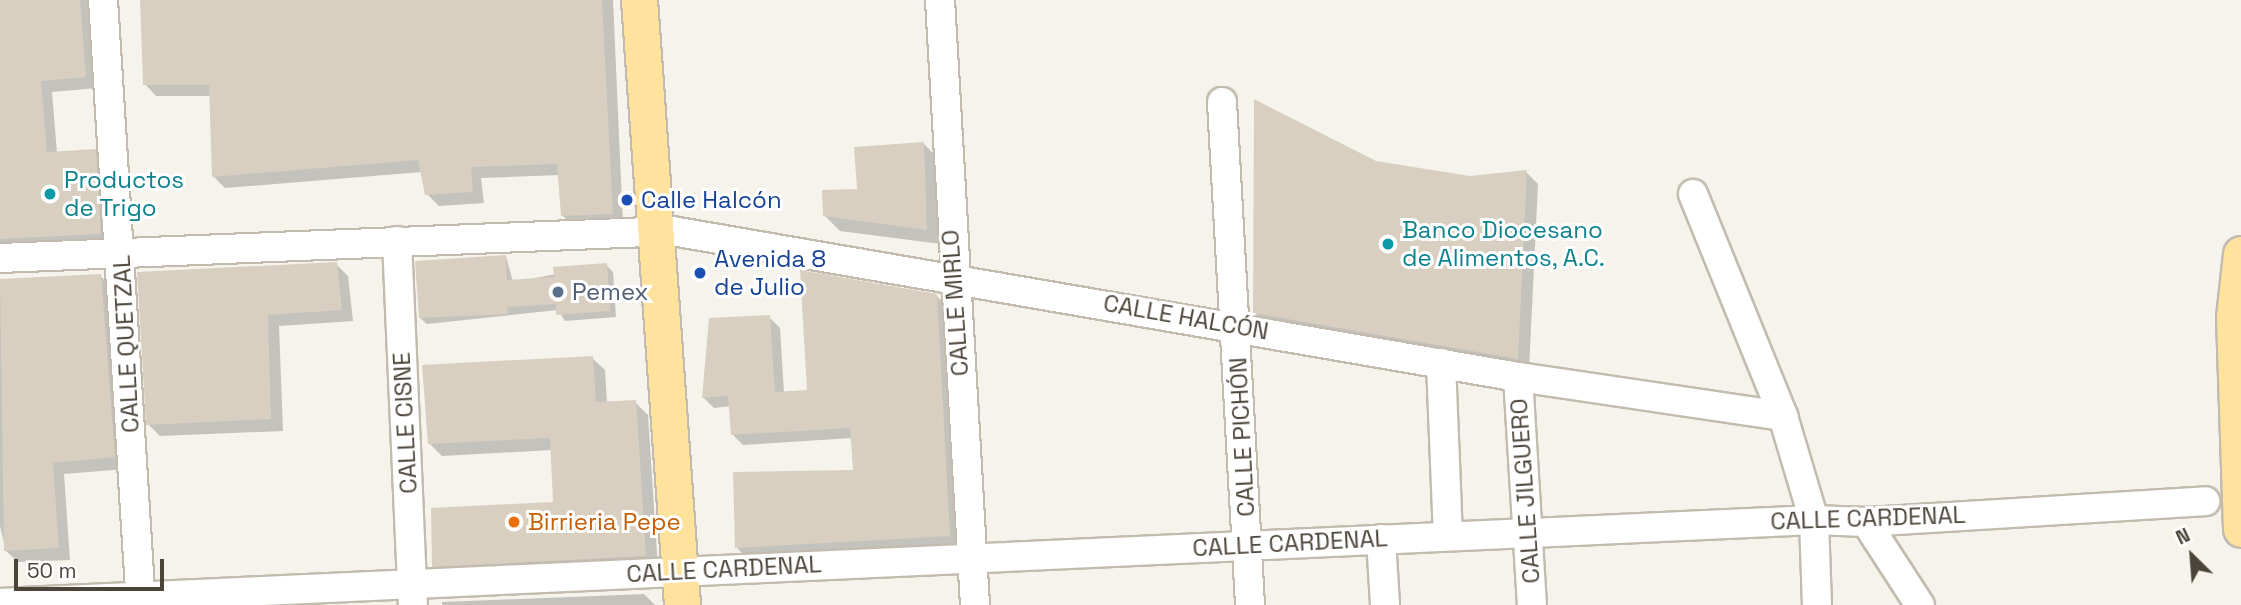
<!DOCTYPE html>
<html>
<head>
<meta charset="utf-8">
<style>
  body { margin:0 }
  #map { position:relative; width:2241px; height:605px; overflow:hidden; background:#f6f3ec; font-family:"Space Grotesk",sans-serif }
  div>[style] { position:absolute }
  .shadow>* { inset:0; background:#0003 }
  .building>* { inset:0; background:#d8cfc1 }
  .roads { filter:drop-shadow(2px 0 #c2bbae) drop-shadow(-2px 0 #c2bbae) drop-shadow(0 2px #c2bbae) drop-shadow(0 -2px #c2bbae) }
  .minor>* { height:28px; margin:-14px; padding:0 14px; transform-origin:14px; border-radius:14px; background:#fff }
  .major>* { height:35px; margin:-17.5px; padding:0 17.5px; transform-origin:17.5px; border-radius:17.5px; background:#ffe39c }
  .dots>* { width:19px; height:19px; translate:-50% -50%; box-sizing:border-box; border:4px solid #fff; border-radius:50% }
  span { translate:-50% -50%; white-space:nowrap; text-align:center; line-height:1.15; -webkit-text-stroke:6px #fff; paint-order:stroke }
  .culture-label { font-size:24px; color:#0d838f }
  .left { translate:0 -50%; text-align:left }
  .transit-label { font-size:24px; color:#164399 }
  .service-label { font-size:24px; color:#4e5e75 }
  .street-label { font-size:24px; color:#4b4439 }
  .food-label { font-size:24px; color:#c56008 }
  .north { position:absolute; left:2157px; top:521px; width:70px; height:70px; -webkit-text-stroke:5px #fff; paint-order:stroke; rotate:335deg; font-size:19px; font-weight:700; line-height:28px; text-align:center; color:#4b4439 }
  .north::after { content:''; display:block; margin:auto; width:24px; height:32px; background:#4b4439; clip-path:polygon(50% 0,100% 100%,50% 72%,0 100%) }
  .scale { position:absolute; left:14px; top:559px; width:150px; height:32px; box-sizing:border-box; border:4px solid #4b4439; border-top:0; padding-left:9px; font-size:21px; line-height:24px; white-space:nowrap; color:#4b4439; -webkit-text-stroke:5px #fff; paint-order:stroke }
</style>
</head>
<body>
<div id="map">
  <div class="shadow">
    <div style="clip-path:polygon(0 0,90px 0,97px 88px,52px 92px,57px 153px,95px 151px,107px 163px,112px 245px,0 253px)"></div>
    <div style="clip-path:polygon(141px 0,613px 0,623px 225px,574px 227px,563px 216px,560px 175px,481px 178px,484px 203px,439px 206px,427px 194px,422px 172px,225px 188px,214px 177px,211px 96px,156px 96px,145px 84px)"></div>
    <div style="clip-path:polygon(923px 143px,938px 158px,941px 244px,840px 231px,825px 216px)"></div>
    <div style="clip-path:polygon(1526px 172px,1538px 184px,1529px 370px,1266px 324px,1254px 312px,1470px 178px)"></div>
    <div style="clip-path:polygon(506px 256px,513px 282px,606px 265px,613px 272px,616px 317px,565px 321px,558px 310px,427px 324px,420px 318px)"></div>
    <div style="clip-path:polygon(336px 264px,348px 276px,353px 321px,279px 326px,283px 431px,160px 436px,148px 424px,139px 274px)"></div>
    <div style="clip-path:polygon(100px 276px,112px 287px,126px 469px,64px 474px,70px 560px,18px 562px,6px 551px,0 526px,0 281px)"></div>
    <div style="clip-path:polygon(936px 295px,947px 306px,960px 546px,747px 558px,737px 548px,854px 471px,852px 438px,743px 445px,733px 435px,731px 406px,714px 408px,703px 397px,769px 317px,780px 328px,784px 393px,809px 391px)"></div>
    <div style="clip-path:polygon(592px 358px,605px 370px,607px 403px,635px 402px,648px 415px,658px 568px,447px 578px,434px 566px,555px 504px,552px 450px,442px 456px,429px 443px)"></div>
    <div style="clip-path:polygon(644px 594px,655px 605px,442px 605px,442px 602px)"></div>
  </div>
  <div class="building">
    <div style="clip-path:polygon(0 0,80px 0,86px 77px,41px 81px,47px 152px,96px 149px,101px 234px,0 239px)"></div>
    <div style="clip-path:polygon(140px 0,602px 0,613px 214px,561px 216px,557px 164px,471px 167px,473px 192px,425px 195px,418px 160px,212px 177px,209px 85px,143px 85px)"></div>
    <div style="clip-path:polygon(1254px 99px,1376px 161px,1470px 176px,1527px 170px,1518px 359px,1253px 313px)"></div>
    <div style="clip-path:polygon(924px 142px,927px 230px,823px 216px,822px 190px,857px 189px,854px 147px)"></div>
    <div style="clip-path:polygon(506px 255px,507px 280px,554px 277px,553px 267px,607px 263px,610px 311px,556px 315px,556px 304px,507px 307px,508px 314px,419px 318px,415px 261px)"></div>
    <div style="clip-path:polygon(337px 262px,342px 310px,268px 315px,271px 419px,146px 425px,137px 272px)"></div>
    <div style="clip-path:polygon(800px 270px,937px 294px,950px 536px,735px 548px,733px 472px,853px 470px,850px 428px,731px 435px,728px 396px,702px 398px,709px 318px,770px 315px,775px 392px,807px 390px)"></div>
    <div style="clip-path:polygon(101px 274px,115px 457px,53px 463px,59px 548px,4px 551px,0 279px)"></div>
    <div style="clip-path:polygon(593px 356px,596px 402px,636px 400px,646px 556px,432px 567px,431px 508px,553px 502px,550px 438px,428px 444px,422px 365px)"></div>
  </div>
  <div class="roads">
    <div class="minor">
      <div style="left:103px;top:0;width:606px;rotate:86.41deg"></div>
      <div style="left:940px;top:0;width:606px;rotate:86.69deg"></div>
      <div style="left:1222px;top:102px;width:504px;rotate:86.81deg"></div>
      <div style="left:1693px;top:194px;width:240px;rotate:67.9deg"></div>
      <div style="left:1783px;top:416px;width:109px;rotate:73.4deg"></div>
      <div style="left:1814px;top:520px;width:85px;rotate:88deg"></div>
      <div style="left:397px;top:241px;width:364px;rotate:87.5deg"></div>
      <div style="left:0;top:258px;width:673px;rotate:-2.3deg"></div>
      <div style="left:672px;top:231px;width:859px;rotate:9.79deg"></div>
      <div style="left:1518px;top:377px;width:268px;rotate:8.4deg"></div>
      <div style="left:1441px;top:363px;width:173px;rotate:87.7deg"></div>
      <div style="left:1518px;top:377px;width:228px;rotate:86.5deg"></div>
      <div style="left:1866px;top:522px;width:99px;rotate:57deg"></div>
      <div style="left:1381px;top:539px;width:66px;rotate:86.5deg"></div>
      <div style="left:0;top:603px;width:1816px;rotate:-2.62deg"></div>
      <div style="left:1814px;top:520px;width:52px;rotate:2.2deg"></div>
      <div style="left:1866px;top:522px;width:340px;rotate:-3.5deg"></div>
    </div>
    <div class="major">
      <div style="left:639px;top:0;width:607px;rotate:85.93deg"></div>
      <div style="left:2241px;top:254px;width:63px;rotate:96.3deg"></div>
      <div style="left:2234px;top:317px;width:212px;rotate:88.1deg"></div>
    </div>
  </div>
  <div class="dots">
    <div style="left:50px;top:194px;background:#0f9aa8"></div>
    <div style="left:627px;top:200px;background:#1a4fb4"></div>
    <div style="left:1388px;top:244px;background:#0f9aa8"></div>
    <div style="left:700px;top:273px;background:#1a4fb4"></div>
    <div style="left:558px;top:292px;background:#5c6f8a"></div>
    <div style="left:514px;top:522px;background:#e8710a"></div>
  </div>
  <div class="culture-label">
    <span class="left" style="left:64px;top:194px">Productos<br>de Trigo</span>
    <span class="left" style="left:1402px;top:244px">Banco Diocesano<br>de Alimentos, A.C.</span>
  </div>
  <div class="transit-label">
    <span class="left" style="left:641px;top:200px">Calle Halcón</span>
    <span class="left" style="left:714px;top:273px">Avenida 8<br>de Julio</span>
  </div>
  <div class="service-label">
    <span class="left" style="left:572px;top:292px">Pemex</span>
  </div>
  <div class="street-label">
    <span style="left:955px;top:303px;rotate:-94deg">CALLE MIRLO</span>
    <span style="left:1186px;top:317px;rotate:10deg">CALLE HALCÓN</span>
    <span style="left:126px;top:344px;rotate:-93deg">CALLE QUETZAL</span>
    <span style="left:405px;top:423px;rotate:-93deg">CALLE CISNE</span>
    <span style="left:1242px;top:437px;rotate:-93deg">CALLE PICHÓN</span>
    <span style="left:1525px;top:491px;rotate:-94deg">CALLE JILGUERO</span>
    <span style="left:1868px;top:518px;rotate:-2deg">CALLE CARDENAL</span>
    <span style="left:1290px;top:543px;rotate:-3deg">CALLE CARDENAL</span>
    <span style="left:724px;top:569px;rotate:-3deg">CALLE CARDENAL</span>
  </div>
  <div class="food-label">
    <span class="left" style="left:528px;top:522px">Birrieria Pepe</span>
  </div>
  <div class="north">N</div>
  <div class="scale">50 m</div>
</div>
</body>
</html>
